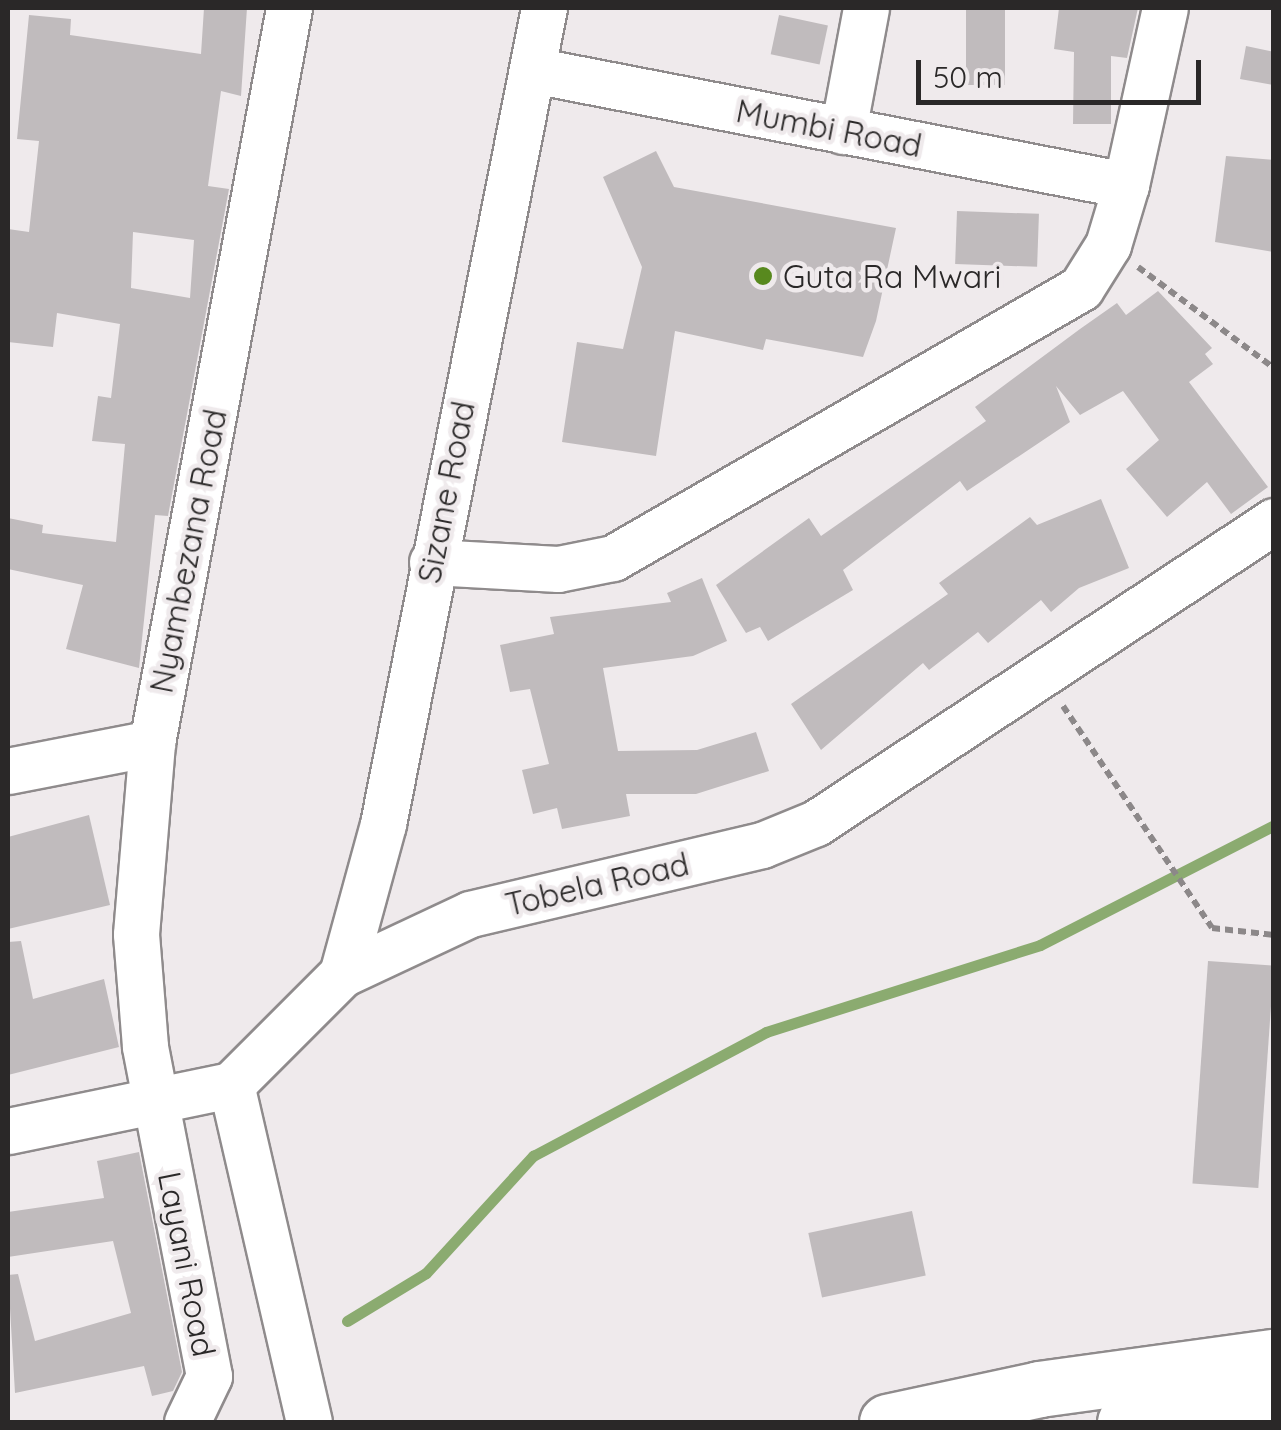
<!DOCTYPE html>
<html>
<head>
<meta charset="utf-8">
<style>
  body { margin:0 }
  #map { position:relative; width:1281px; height:1430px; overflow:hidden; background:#efeaec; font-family:Quicksand,sans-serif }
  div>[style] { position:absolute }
  .stream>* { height:11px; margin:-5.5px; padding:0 5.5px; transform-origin:5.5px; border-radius:5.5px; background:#8bab70 }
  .building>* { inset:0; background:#c0bbbd; transform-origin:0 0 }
  .path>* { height:6px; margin-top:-3px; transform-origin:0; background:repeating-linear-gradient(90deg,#8c8889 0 8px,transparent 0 13px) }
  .roads { filter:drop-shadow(2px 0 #8f8b8c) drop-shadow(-2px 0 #8f8b8c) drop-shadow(0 2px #8f8b8c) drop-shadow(0 -2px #8f8b8c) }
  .minor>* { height:45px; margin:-22.5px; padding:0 22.5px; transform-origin:22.5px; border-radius:22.5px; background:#fff }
  .tertiary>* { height:55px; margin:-27.5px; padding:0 27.5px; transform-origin:27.5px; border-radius:27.5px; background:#fff }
  .dots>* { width:28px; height:28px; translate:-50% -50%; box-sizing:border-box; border:5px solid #efeaec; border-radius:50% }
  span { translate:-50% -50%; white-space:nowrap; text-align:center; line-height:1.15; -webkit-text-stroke:9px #efeaec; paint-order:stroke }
  .street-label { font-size:32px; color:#2a2828 }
  .poi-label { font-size:32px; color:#2a2828 }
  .left { translate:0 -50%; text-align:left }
  .frame { position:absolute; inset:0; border:10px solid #2a2828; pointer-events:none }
  .scale { position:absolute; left:916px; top:60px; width:285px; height:45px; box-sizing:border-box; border:5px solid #2a2828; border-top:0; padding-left:12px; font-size:30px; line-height:35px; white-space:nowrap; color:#2a2828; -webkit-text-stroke:8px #efeaec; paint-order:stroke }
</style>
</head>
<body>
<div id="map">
  <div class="stream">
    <div style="left:347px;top:1321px;width:92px;rotate:-31.3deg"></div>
    <div style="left:426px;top:1273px;width:159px;rotate:-47.6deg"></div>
    <div style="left:533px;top:1156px;width:264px;rotate:-28deg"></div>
    <div style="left:766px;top:1032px;width:287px;rotate:-17.6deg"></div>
    <div style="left:1040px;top:945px;width:263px;rotate:-27.1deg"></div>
  </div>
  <div class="building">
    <div style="clip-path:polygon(evenodd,204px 8px,247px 8px,241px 96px,221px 91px,208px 186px,229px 189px,168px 516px,155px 515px,139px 668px,66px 649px,83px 585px,8px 569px,8px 518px,43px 525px,42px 533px,116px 542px,125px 444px,92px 441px,98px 396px,111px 398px,120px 324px,57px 313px,53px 347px,8px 342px,8px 229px,29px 232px,39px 141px,17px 139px,29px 15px,71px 19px,70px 35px,201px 54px,204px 8px,133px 232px,194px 240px,190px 298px,131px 288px,133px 232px)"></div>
    <div style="left:966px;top:8px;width:39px;height:77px"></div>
    <div style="clip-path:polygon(1059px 8px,1138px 8px,1127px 58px,1111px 56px,1111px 124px,1073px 124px,1074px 52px,1054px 49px)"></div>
    <div style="left:779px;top:15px;width:50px;height:40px;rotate:12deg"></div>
    <div style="clip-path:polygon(1246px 46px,1274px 52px,1274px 85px,1240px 79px)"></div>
    <div style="clip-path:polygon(656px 151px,674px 187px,896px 228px,876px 321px,863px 357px,766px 339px,763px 350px,675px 331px,656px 456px,562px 442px,577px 342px,623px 349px,642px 267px,603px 177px)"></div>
    <div style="clip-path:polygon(1226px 156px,1274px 160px,1274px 252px,1215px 242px)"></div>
    <div style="left:957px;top:211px;width:82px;height:53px;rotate:2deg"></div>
    <div style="clip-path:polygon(1158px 291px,1212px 348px,1205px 354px,1213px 364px,1189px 382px,1268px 487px,1231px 514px,1207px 482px,1167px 517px,1126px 469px,1159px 440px,1123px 391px,1080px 415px,1056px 386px,1070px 422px,967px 491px,960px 481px,843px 570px,853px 590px,768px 641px,760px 627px,746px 633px,716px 585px,809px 518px,821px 536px,986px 421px,975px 407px,1080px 329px,1117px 303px,1126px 315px)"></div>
    <div style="clip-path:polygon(1101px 499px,1129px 568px,1079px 588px,1051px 612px,1041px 600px,988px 643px,978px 632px,929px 670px,923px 663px,821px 750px,791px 704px,948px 594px,939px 583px,1030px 517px,1037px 525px)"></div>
    <div style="clip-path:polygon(702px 578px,727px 641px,693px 656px,603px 668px,618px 751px,697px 750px,756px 732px,769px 771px,696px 794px,626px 794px,630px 816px,562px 829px,557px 808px,533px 814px,522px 770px,549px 764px,530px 689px,510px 692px,500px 645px,554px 634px,550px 617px,671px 602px,667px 593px)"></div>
    <div style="clip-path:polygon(89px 815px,110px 905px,8px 929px,8px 837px)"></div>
    <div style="clip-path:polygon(21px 941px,33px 999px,104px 979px,119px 1047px,8px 1075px,8px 942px)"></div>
    <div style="left:1208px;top:961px;width:66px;height:223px;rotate:4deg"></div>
    <div style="clip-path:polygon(139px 1152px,182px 1372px,173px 1391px,152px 1396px,144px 1366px,15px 1393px,8px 1275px,18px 1274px,35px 1341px,131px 1313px,113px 1241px,8px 1257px,8px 1212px,104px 1198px,97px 1161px)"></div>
    <div style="left:912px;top:1211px;width:66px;height:106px;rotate:78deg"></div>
  </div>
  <div class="path">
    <div style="left:1138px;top:267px;width:169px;rotate:36.6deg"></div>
    <div style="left:1063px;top:706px;width:267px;rotate:56.1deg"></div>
    <div style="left:1212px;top:928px;width:62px;rotate:6.4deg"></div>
  </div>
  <div class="roads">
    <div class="minor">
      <div style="left:533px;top:70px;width:604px;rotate:10.98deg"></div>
      <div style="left:843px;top:131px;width:125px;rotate:-79.4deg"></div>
      <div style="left:432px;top:562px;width:126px;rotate:3.2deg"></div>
      <div style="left:558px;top:569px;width:56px;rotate:-11.3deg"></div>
      <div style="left:613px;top:558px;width:540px;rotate:-29.98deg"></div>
      <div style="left:1081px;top:288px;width:51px;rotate:-57.9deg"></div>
      <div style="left:1108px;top:245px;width:63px;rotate:-73.3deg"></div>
      <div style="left:1126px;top:185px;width:181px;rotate:-77.6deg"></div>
      <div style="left:8px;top:771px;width:147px;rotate:-11deg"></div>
      <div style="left:342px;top:974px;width:156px;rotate:-74.7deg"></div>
      <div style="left:383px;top:824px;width:832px;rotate:-78.84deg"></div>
      <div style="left:8px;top:1131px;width:228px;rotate:-11.7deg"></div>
      <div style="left:187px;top:1422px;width:51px;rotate:-64.4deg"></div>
      <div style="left:209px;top:1376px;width:336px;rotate:-101deg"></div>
      <div style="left:145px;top:1046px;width:112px;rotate:-94.6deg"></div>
      <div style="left:136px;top:934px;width:192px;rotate:-85.2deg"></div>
      <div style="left:152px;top:743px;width:748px;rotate:-79.44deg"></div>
      <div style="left:309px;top:1422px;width:346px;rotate:-103deg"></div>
      <div style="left:231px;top:1085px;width:157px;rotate:-45deg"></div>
      <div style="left:342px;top:974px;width:141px;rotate:-25.1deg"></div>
      <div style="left:470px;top:914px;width:300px;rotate:-13.3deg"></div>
      <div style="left:762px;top:845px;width:58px;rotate:-22.2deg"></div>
      <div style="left:816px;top:823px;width:549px;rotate:-33.4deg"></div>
    </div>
    <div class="tertiary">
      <div style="left:887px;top:1422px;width:156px;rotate:-12.2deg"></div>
      <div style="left:1039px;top:1389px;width:237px;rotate:-7.8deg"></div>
      <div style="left:1125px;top:1422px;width:150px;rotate:-5deg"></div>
    </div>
  </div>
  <div class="dots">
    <div style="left:763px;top:276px;background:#58891e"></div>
  </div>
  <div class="street-label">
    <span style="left:829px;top:128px;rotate:11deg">Mumbi Road</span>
    <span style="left:446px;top:492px;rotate:-79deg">Sizane Road</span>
    <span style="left:188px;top:551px;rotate:-79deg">Nyambezana Road</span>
    <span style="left:597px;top:884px;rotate:-13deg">Tobela Road</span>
    <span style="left:187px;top:1264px;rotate:79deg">Layani Road</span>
  </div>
  <div class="poi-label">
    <span class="left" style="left:783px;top:276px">Guta Ra Mwari</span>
  </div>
  <div class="frame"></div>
  <div class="scale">50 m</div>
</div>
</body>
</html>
